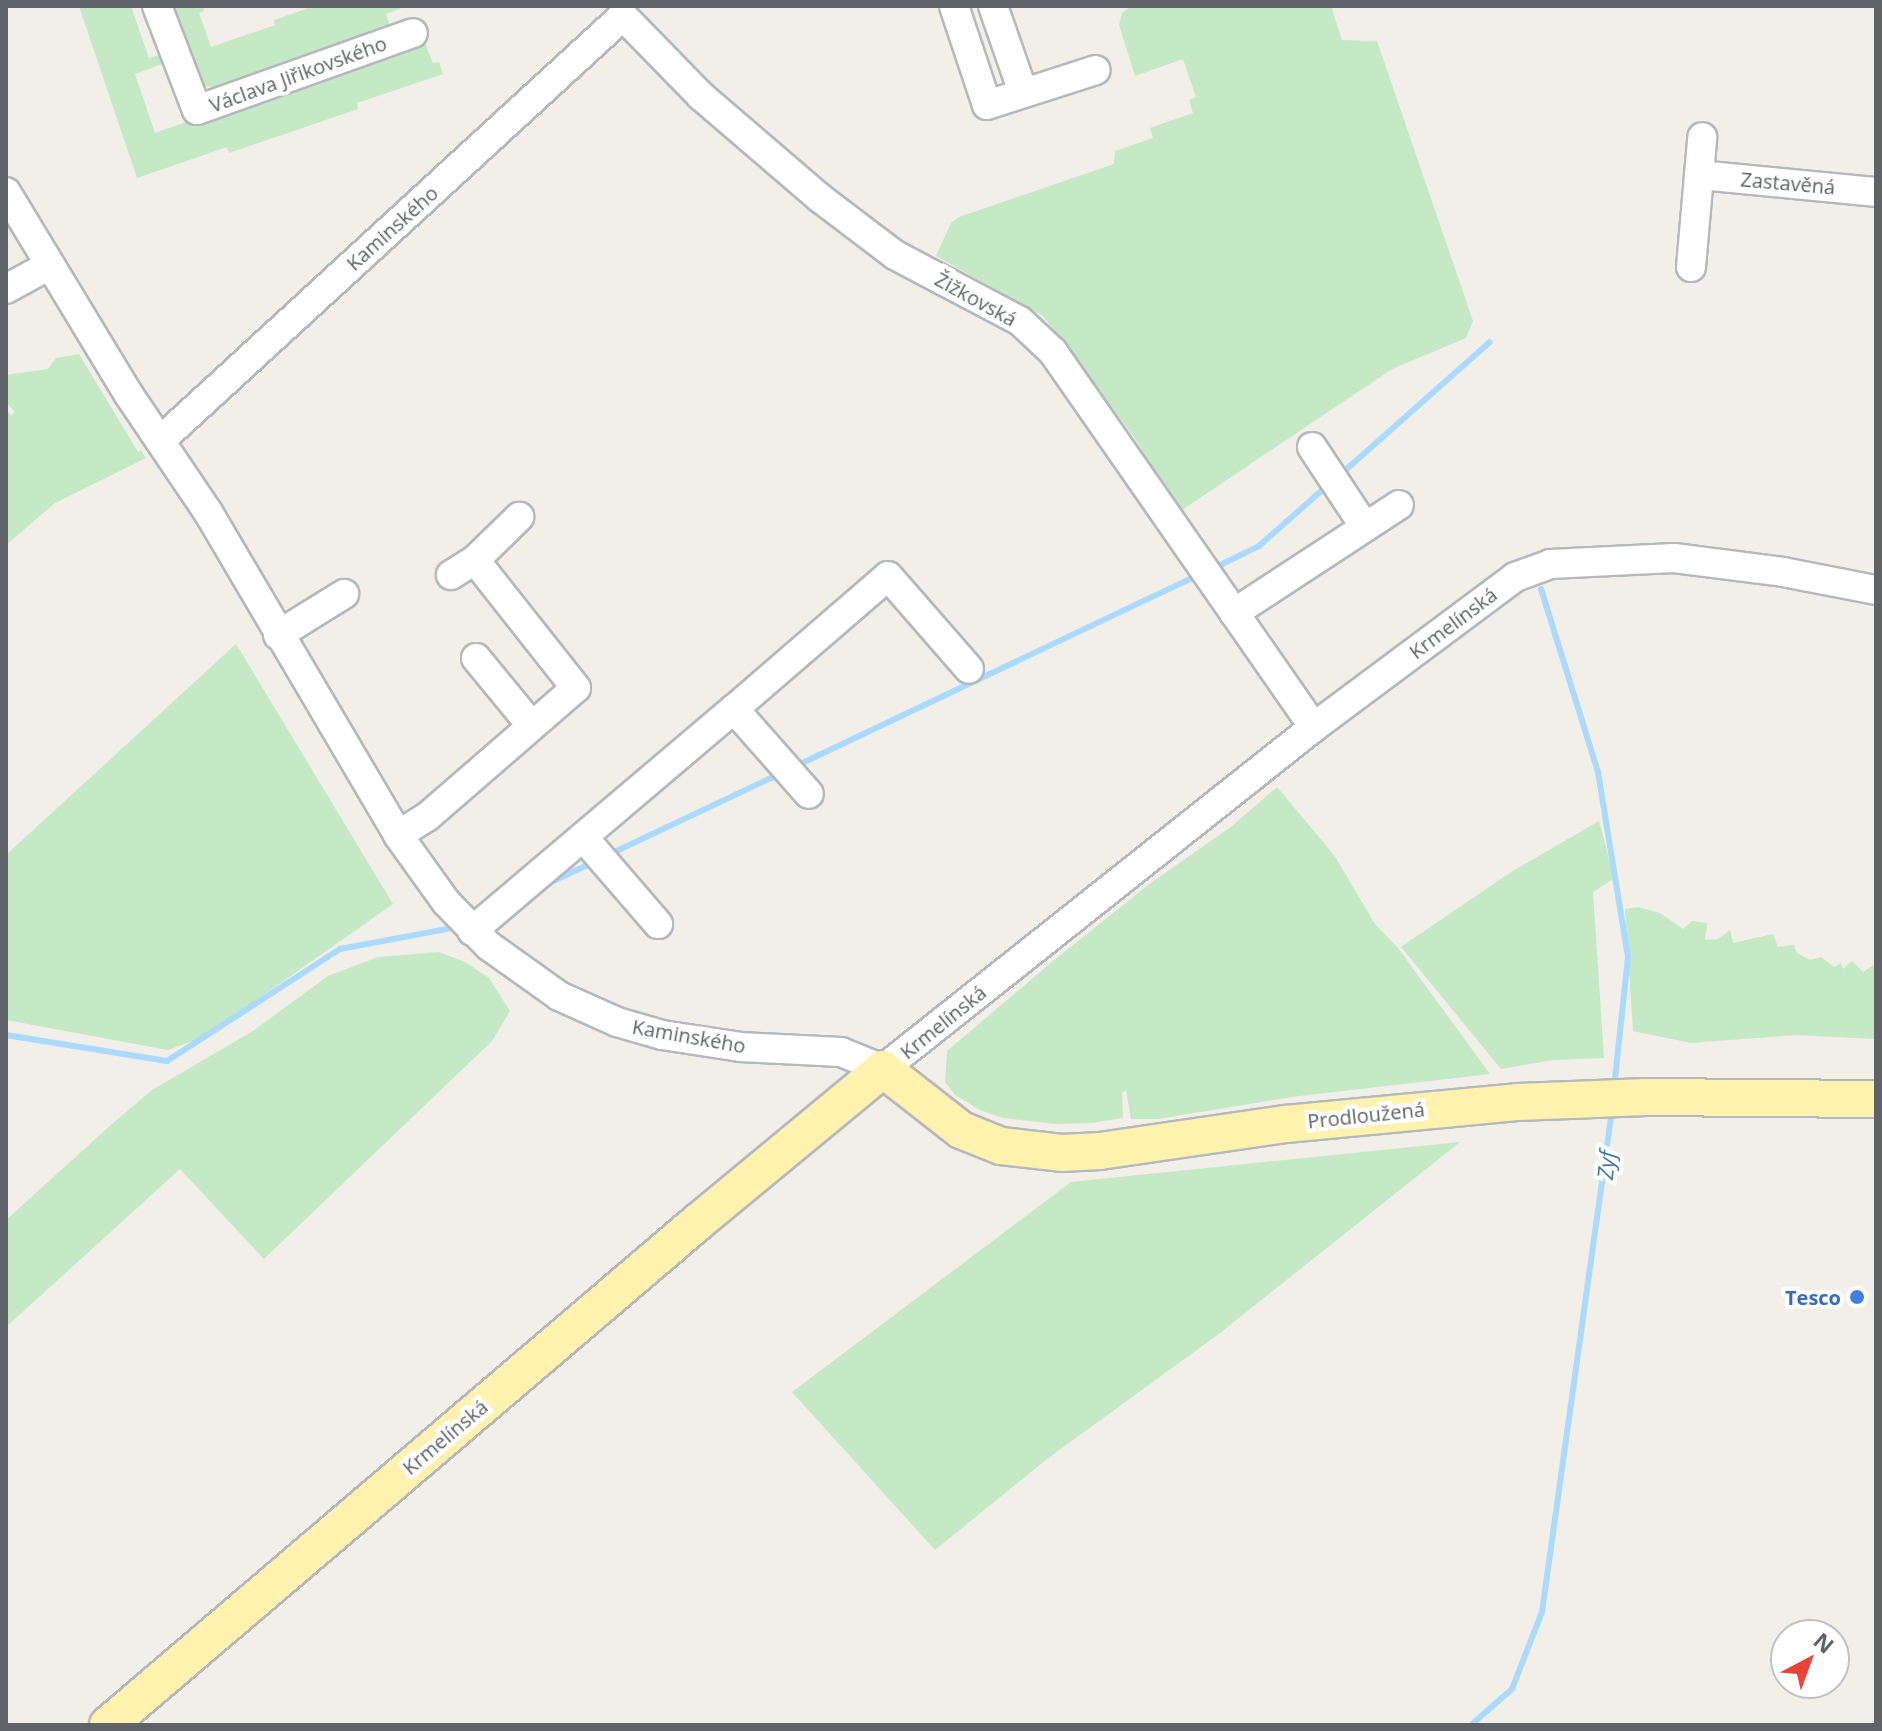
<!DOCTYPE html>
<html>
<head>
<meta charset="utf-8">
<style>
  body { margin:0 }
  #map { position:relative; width:1882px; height:1731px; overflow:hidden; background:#f1efe8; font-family:"Open Sans",sans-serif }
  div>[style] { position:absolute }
  .green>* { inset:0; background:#c5e8c5 }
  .stream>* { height:6px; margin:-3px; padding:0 3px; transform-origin:3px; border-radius:3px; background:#aadaff }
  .roads { filter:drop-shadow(2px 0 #b5b8bc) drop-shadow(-2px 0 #b5b8bc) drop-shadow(0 2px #b5b8bc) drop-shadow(0 -2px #b5b8bc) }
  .minor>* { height:28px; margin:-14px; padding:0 14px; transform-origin:14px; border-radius:14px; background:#fff }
  .major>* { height:36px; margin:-18px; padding:0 18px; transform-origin:18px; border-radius:18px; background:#fff2af }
  .dots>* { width:22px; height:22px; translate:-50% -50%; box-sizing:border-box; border:4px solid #fff; border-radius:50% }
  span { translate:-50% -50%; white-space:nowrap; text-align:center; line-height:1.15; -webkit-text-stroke:8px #fff; paint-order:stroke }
  .street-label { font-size:20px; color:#5f6368 }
  .shop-label { font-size:20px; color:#366cbe; font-weight:700 }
  .right { translate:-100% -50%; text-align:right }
  .water-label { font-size:22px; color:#4174aa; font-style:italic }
  .frame { position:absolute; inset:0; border:8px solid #5f6368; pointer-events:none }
  .north { position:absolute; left:1770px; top:1619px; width:80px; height:80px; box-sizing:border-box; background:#fff; border:2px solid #bfc1c3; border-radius:50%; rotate:41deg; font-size:22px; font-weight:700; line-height:32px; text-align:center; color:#5f6368 }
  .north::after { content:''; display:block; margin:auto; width:28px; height:36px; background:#ea4335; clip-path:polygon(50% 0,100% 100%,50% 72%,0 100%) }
</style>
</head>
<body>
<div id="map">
  <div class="green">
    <div style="clip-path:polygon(79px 6px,131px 6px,149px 58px,165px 53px,168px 62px,135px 74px,155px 133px,280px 89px,421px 34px,433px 63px,439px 62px,443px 74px,357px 103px,358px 109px,229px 153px,227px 147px,137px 178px)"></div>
    <div style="clip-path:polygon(169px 6px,203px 6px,204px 11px,199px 13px,211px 47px,275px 25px,274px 20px,314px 6px,407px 6px,386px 14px,392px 33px,220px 89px,202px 85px)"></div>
    <div style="clip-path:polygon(1131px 6px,1331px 6px,1342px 40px,1377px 41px,1473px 321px,1466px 338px,1392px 369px,1179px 512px,1134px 437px,1043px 316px,936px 256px,951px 223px,959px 217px,1114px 164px,1115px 151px,1153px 138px,1150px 128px,1193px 113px,1189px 100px,1196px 97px,1183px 59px,1135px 76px,1119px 25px,1122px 13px)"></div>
    <div style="clip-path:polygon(79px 354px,138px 452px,141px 450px,146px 458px,55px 503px,6px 545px,6px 410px,11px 415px,15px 412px,6px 402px,6px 375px,48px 369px,56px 358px)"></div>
    <div style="clip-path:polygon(236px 644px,393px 904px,204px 1037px,168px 1050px,6px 1020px,6px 855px)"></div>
    <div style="clip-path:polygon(1277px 787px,1334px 855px,1375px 924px,1398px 948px,1490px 1074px,1291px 1097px,1158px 1119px,1131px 1119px,1126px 1090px,1122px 1093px,1123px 1118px,1091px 1123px,1056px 1124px,1003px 1118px,980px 1110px,955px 1095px,945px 1082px,947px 1051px,1053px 961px,1148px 885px,1232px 826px)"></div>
    <div style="clip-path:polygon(1599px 821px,1614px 878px,1593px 892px,1604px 1058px,1553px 1060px,1501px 1069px,1401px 947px,1511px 872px)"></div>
    <div style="clip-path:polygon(1638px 907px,1660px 913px,1683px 929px,1692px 921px,1707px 923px,1705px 940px,1718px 939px,1730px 930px,1733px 943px,1773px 934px,1778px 947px,1794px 945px,1797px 953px,1810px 960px,1821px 957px,1834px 967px,1841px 963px,1843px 969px,1852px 961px,1863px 972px,1875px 964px,1876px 1039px,1795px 1035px,1691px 1043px,1633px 1031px,1625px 909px)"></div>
    <div style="clip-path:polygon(439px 952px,465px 962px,489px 978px,510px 1011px,492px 1041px,264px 1259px,180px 1169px,6px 1327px,6px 1220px,112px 1124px,152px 1090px,253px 1031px,328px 976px,378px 957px)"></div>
    <div style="clip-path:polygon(1460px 1142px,1220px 1333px,1047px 1459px,935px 1550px,792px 1392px,1071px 1182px)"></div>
  </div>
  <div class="stream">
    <div style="left:1340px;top:475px;width:200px;rotate:-41.6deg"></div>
    <div style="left:1212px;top:569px;width:52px;rotate:-26.1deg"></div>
    <div style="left:1259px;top:546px;width:92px;rotate:-41.5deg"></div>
    <div style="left:1541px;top:589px;width:192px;rotate:72.7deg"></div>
    <div style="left:1598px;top:772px;width:187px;rotate:80.8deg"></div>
    <div style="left:1628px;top:957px;width:131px;rotate:96.1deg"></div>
    <div style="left:796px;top:766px;width:445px;rotate:-25.4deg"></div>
    <div style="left:608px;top:855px;width:189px;rotate:-25.3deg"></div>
    <div style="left:547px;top:884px;width:52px;rotate:-25.1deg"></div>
    <div style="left:6px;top:1035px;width:163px;rotate:9.2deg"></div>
    <div style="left:167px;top:1061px;width:206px;rotate:-32.9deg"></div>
    <div style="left:340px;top:949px;width:119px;rotate:-10.6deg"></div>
    <div style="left:1471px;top:1725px;width:55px;rotate:-41.3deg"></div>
    <div style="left:1512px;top:1689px;width:83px;rotate:-68.7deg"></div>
    <div style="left:1542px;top:1612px;width:507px;rotate:-82.06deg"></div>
  </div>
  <div class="roads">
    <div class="minor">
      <div style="left:157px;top:6px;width:111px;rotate:69deg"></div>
      <div style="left:197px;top:110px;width:229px;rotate:-19.6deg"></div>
      <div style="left:954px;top:6px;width:104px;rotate:71.6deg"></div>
      <div style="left:987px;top:105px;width:114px;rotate:-17.8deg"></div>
      <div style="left:993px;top:6px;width:91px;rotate:70.8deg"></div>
      <div style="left:1699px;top:175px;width:38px;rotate:-85deg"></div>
      <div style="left:6px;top:192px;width:237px;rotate:58.8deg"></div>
      <div style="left:129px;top:395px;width:141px;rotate:56deg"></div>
      <div style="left:208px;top:512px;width:375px;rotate:59.5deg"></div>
      <div style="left:398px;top:835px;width:82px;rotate:54.4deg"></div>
      <div style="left:446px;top:902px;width:62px;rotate:45.7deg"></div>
      <div style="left:489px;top:946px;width:86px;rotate:35.5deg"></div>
      <div style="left:559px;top:996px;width:64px;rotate:24.1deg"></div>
      <div style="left:617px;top:1022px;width:47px;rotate:16.1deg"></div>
      <div style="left:662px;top:1035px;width:79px;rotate:8.7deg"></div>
      <div style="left:740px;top:1047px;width:101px;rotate:2.8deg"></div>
      <div style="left:841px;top:1052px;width:45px;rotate:22deg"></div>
      <div style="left:883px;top:1069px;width:550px;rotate:-38.43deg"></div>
      <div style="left:1314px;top:727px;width:251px;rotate:-36.7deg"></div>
      <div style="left:1515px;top:577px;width:37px;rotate:-20deg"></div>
      <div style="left:1550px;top:564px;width:124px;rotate:-2.8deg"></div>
      <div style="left:1674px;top:558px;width:110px;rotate:7.3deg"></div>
      <div style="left:1783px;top:572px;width:95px;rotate:11deg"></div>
      <div style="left:1691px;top:267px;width:92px;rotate:-85deg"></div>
      <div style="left:1699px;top:175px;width:178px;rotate:5.5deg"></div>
      <div style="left:6px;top:289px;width:50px;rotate:-28.6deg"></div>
      <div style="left:160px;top:441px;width:628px;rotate:-42.55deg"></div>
      <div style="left:623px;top:16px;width:112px;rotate:45.7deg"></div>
      <div style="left:701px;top:96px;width:157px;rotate:40.6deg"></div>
      <div style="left:820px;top:198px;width:94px;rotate:37.2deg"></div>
      <div style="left:895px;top:255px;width:141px;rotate:27.8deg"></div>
      <div style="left:1020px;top:321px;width:45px;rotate:43.2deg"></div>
      <div style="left:1053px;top:352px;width:457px;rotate:55.2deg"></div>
      <div style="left:1312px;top:447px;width:96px;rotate:56.5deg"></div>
      <div style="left:451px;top:575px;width:28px;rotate:-32deg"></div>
      <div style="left:1234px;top:613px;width:197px;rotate:-33.2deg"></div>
      <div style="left:278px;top:635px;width:78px;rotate:-31.8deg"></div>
      <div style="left:476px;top:658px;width:87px;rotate:50.6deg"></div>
      <div style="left:734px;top:709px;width:203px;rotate:-40.8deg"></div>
      <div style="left:888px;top:576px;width:123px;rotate:48.9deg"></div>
      <div style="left:398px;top:835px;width:34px;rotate:-32deg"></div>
      <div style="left:427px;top:817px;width:197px;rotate:-40.9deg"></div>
      <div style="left:576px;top:688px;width:163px;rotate:-128.3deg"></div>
      <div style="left:475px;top:560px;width:62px;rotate:-44.3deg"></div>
      <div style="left:583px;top:837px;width:115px;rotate:49.2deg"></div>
      <div style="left:472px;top:931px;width:343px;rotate:-40.3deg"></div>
      <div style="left:734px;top:709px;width:113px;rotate:48.6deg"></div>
    </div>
    <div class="major">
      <div style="left:108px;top:1725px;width:775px;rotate:-40.45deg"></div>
      <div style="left:698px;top:1222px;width:240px;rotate:-39.6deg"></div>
      <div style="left:883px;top:1069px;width:99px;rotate:38deg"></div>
      <div style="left:961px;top:1130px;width:43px;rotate:21.8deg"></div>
      <div style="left:1001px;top:1146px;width:61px;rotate:6.5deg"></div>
      <div style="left:1062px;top:1153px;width:38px;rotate:-3deg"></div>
      <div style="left:1100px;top:1151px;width:188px;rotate:-8.3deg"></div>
      <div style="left:1286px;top:1124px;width:232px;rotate:-5.4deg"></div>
      <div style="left:1517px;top:1102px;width:129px;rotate:-2.2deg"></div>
      <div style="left:1646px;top:1097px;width:230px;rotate:0.5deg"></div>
    </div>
  </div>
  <div class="dots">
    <div style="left:1857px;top:1297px;background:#3f7fe0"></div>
  </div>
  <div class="street-label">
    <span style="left:298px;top:74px;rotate:-20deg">Václava Jiřikovského</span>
    <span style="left:1788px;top:183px;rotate:5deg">Zastavěná</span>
    <span style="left:392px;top:228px;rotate:-42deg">Kaminského</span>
    <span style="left:976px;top:299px;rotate:29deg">Žižkovská</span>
    <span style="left:1453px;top:623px;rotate:-37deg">Krmelínská</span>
    <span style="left:943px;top:1022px;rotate:-39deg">Krmelínská</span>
    <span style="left:689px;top:1036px;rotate:10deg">Kaminského</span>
    <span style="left:1366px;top:1115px;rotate:-6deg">Prodloužená</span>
    <span style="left:445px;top:1437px;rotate:-40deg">Krmelínská</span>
  </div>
  <div class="shop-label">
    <span class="right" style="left:1841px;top:1297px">Tesco</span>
  </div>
  <div class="water-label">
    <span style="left:1606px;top:1165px;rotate:-84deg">Zyf</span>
  </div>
  <div class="frame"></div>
  <div class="north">N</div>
</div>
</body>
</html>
